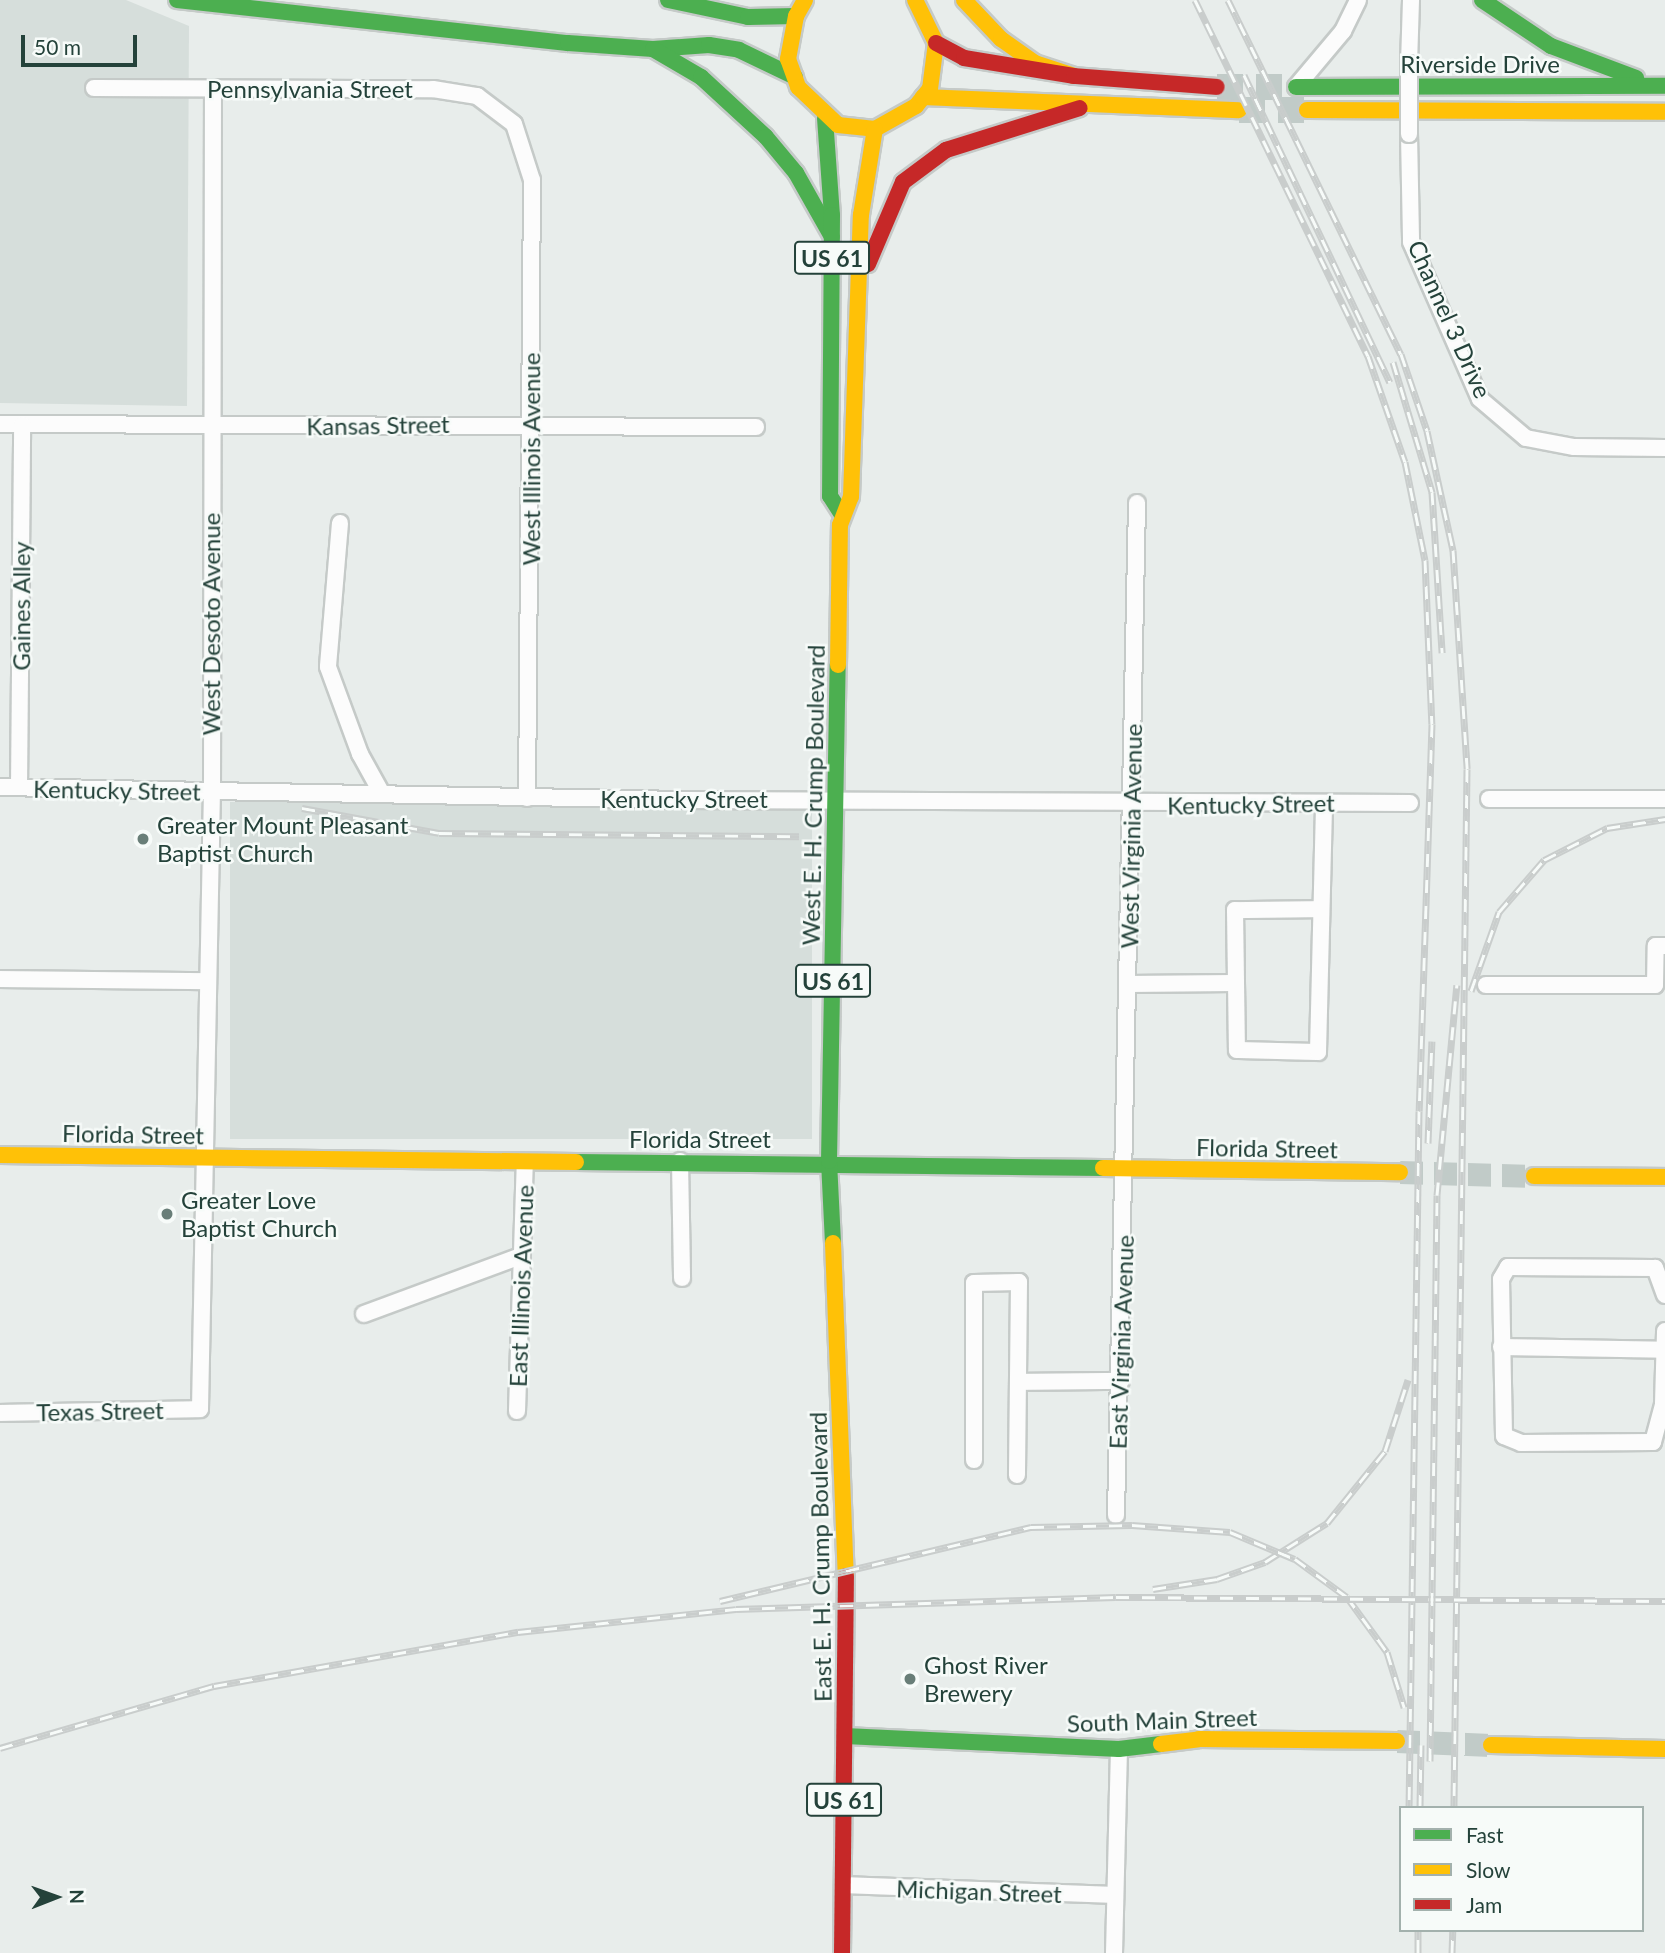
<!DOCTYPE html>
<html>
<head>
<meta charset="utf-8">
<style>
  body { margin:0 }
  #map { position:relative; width:1665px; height:1953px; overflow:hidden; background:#e8edeb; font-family:Lato,sans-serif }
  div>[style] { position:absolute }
  .built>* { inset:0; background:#d6dedb; transform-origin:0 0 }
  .secondary-tunnel>* { height:23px; margin-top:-11.5px; transform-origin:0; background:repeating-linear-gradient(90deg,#c1cbc8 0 23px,transparent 0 34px) }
  .primary-tunnel>* { height:26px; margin-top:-13px; transform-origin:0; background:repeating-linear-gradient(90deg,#c1cbc8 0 26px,transparent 0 39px) }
  .roads { filter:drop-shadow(2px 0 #c5cac8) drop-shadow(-2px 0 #c5cac8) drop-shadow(0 2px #c5cac8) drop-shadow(0 -2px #c5cac8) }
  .street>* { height:16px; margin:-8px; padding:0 8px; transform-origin:8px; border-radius:8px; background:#fcfcfc }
  .fast>* { height:16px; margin:-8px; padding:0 8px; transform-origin:8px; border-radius:8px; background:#4caf50 }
  .slow>* { height:16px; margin:-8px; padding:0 8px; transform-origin:8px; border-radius:8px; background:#ffc107 }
  .jam>* { height:16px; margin:-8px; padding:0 8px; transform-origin:8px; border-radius:8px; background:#c62828 }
  .rail>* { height:7px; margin-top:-3.5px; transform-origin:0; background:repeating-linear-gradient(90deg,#f7fbf9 0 13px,#c9cdcc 0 26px); box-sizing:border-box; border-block:2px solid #c9cdcc }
  .bridges { filter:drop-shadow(2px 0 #c5cac8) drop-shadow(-2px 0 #c5cac8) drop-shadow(0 2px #c5cac8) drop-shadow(0 -2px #c5cac8) }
  .street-bridge>* { height:16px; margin:-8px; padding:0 8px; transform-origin:8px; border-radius:8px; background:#fcfcfc }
  .dots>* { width:19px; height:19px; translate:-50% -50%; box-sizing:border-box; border:4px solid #f7fbf9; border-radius:50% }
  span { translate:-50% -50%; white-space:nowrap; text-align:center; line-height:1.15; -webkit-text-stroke:5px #f7fbf9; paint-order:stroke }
  .shield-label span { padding:2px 5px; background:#f7fbf9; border:2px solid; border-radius:5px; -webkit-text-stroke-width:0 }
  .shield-label { font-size:23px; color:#24423a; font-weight:700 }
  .street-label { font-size:24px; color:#24423a }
  .poi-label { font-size:24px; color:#24423a }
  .left { translate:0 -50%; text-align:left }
  .legend { position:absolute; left:1399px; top:1806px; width:245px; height:126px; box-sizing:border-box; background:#f7fbf9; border:2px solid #a3b1ad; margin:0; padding:9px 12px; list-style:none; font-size:21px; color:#24423a }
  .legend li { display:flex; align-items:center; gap:14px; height:35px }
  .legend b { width:35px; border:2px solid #a3b1ad }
  .north { position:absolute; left:21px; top:1862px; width:70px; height:70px; -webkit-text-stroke:5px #f7fbf9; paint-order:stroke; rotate:89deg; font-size:19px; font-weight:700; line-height:28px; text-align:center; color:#24423a }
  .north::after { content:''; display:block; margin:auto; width:24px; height:32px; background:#24423a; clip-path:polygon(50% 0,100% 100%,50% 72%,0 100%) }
  .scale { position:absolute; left:21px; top:35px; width:116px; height:32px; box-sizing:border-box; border:4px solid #24423a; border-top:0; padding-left:9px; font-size:21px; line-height:24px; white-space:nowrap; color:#24423a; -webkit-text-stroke:5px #f7fbf9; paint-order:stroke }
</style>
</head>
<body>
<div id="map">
  <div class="built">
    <div style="clip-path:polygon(0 0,126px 0,189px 26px,187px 406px,0 403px)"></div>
    <div style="left:230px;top:802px;width:582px;height:337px"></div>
  </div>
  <div class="secondary-tunnel">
    <div style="left:1400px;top:1172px;width:134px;rotate:1.7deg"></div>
    <div style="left:1397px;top:1741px;width:94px;rotate:2.4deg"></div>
  </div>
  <div class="primary-tunnel">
    <div style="left:1217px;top:87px;width:79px"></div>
    <div style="left:1239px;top:110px;width:68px"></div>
  </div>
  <div class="roads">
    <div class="street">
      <div style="left:1409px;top:64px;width:64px;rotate:-88.2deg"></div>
      <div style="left:1296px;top:87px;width:73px;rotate:-50deg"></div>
      <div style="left:1343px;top:31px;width:34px;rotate:-64deg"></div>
      <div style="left:94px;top:88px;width:339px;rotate:0.2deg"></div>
      <div style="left:433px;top:89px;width:45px;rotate:9deg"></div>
      <div style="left:477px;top:96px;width:46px;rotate:37.1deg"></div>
      <div style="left:514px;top:124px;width:59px;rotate:72.2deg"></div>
      <div style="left:532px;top:180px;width:618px;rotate:90.46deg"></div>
      <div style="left:1409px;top:134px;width:108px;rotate:88.9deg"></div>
      <div style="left:1411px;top:242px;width:171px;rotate:66.3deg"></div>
      <div style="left:1480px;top:399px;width:60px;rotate:40.3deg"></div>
      <div style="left:1526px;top:438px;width:49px;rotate:10.6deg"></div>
      <div style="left:1574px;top:447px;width:91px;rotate:0.6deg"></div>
      <div style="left:0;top:424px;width:756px;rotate:0.23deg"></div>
      <div style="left:340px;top:523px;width:144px;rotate:94.8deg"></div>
      <div style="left:328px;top:667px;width:93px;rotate:69.8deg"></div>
      <div style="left:360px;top:754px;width:43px;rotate:61.1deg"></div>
      <div style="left:0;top:787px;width:683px;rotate:1.09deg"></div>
      <div style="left:683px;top:800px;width:727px;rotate:0.24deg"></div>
      <div style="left:19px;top:787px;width:362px;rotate:-89.5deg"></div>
      <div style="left:1489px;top:799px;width:176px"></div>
      <div style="left:1321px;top:909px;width:86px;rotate:179.3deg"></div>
      <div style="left:1235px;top:910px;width:140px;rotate:89.2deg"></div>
      <div style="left:1237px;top:1050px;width:81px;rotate:1.4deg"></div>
      <div style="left:1318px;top:1052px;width:249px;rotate:-88.6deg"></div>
      <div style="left:0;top:979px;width:204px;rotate:0.6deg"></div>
      <div style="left:1128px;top:984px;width:106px;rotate:-0.5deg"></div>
      <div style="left:1486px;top:985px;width:169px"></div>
      <div style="left:1655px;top:985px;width:39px;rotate:-89deg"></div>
      <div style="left:1656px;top:946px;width:9px"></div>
      <div style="left:680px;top:1161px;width:117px;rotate:89deg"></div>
      <div style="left:1665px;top:1295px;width:29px;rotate:-110deg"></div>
      <div style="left:1655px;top:1268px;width:147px;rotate:-179.6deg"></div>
      <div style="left:1508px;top:1267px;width:14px;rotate:120deg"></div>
      <div style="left:1501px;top:1279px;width:157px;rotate:88.9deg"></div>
      <div style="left:1504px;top:1436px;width:18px;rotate:22deg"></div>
      <div style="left:1521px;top:1443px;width:132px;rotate:-0.4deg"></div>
      <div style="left:1653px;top:1442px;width:39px;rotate:-75deg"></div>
      <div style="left:1663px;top:1404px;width:73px;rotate:-88.4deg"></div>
      <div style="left:364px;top:1314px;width:167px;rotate:-20.3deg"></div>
      <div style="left:1501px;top:1347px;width:164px;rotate:1deg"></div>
      <div style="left:1018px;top:1382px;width:103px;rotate:-0.6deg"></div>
      <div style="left:517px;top:1411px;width:249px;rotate:-88.2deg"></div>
      <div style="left:0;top:1413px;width:200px;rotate:-1.1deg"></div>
      <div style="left:200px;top:1409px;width:617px;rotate:-88.89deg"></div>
      <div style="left:212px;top:792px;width:702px;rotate:-89.92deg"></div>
      <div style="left:974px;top:1460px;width:177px;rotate:-90deg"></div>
      <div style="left:974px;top:1283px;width:45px;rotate:-1.3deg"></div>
      <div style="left:1019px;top:1282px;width:193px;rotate:90.6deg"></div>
      <div style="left:1116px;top:1515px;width:1012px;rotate:-88.81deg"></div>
      <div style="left:843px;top:1885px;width:272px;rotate:2.1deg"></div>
      <div style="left:1114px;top:1953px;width:204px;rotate:-88.6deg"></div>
    </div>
    <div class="fast">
      <div style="left:177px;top:0;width:393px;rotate:6.3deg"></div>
      <div style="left:568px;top:43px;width:85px;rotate:4deg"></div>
      <div style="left:653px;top:49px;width:56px;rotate:-4.1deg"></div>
      <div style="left:709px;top:45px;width:30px;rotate:9deg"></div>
      <div style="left:739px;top:50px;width:62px;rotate:25.7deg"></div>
      <div style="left:668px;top:0;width:82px;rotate:12deg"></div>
      <div style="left:748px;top:17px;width:48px;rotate:-1.2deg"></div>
      <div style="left:1482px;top:0;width:83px;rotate:33.7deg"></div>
      <div style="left:1551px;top:46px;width:91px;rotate:20.6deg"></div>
      <div style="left:653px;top:49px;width:56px;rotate:30.3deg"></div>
      <div style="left:701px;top:77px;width:88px;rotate:42.7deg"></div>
      <div style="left:766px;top:137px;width:47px;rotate:50.2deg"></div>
      <div style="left:796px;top:173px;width:73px;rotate:60.6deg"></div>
      <div style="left:1296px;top:87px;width:369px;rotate:-0.2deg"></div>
      <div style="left:825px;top:118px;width:97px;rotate:85.9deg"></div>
      <div style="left:832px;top:215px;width:281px;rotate:90.4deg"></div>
      <div style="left:830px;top:496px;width:20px;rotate:57deg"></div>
      <div style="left:576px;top:1162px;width:527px;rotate:0.65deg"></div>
      <div style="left:833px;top:1243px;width:82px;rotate:-92.8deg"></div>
      <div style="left:829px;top:1161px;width:496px;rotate:-89deg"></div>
      <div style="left:845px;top:1736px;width:274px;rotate:2.7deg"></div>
      <div style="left:1119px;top:1749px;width:42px;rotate:-6.8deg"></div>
    </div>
    <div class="slow">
      <div style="left:805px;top:0;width:18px;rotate:119deg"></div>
      <div style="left:796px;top:16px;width:44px;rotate:100.5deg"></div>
      <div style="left:788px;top:59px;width:30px;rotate:70deg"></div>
      <div style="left:798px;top:87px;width:55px;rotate:43.5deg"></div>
      <div style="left:838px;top:125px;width:37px;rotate:6deg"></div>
      <div style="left:875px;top:129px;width:47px;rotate:-29.3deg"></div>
      <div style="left:916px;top:106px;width:22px;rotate:-51deg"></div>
      <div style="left:930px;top:89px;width:46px;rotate:-82.6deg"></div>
      <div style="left:936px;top:43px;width:48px;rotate:-116deg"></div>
      <div style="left:964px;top:0;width:54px;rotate:46.5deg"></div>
      <div style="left:1001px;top:39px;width:42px;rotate:35.2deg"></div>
      <div style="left:1035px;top:63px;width:41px;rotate:18.4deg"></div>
      <div style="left:923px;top:97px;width:316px;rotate:2.4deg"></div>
      <div style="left:1307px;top:110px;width:358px;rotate:0.3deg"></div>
      <div style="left:838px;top:665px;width:140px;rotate:-89.2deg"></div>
      <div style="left:840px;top:525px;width:30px;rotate:-69deg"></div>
      <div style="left:851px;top:497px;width:282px;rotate:-88deg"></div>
      <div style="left:861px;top:215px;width:87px;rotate:-80.8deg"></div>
      <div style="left:0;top:1155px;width:576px;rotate:0.7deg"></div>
      <div style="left:1103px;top:1168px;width:297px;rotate:0.8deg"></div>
      <div style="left:1534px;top:1176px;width:131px;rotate:0.4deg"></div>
      <div style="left:833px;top:1243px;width:333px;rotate:87.8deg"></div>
      <div style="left:1161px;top:1744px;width:38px;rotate:-7deg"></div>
      <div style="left:1199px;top:1739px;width:198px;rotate:0.6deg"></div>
      <div style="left:1491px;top:1745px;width:174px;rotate:1.3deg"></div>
    </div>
    <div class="jam">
      <div style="left:936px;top:43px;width:32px;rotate:28deg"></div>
      <div style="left:964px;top:58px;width:111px;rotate:9.3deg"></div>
      <div style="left:1074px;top:76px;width:143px;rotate:4.4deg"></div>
      <div style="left:868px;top:264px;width:89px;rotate:-66.9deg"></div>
      <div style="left:903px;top:182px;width:54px;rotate:-36.7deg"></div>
      <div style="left:946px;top:150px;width:140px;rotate:-17.4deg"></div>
      <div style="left:842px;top:1953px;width:377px;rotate:-89.4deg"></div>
    </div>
  </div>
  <div class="rail">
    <div style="left:1195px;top:0;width:396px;rotate:64.1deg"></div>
    <div style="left:1368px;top:356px;width:112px;rotate:70.8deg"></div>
    <div style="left:1405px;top:462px;width:100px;rotate:78.5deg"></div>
    <div style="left:1425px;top:560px;width:164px;rotate:87.6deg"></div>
    <div style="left:1432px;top:724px;width:387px;rotate:91.9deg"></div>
    <div style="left:1419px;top:1111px;width:697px;rotate:90.82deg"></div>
    <div style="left:1228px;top:0;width:394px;rotate:64deg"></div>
    <div style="left:1401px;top:354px;width:81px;rotate:71.3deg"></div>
    <div style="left:1427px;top:431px;width:122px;rotate:77.7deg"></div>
    <div style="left:1453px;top:550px;width:219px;rotate:86.3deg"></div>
    <div style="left:1467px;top:769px;width:1039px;rotate:90.72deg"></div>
    <div style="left:1244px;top:75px;width:340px;rotate:64.6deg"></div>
    <div style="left:1393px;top:362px;width:136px;rotate:73.3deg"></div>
    <div style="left:1432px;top:492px;width:161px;rotate:86.4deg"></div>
    <div style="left:302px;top:808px;width:139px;rotate:10.3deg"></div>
    <div style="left:439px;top:833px;width:360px;rotate:0.5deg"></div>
    <div style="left:1471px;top:991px;width:84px;rotate:-70.5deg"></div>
    <div style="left:1499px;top:912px;width:69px;rotate:-49.1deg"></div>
    <div style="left:1544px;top:860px;width:71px;rotate:-26.9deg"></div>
    <div style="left:1607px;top:828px;width:59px;rotate:-8.8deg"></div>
    <div style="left:1428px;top:1143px;width:102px;rotate:-87.8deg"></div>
    <div style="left:1153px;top:1589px;width:65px;rotate:-8.9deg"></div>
    <div style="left:1217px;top:1579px;width:51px;rotate:-19.5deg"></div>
    <div style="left:1265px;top:1562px;width:73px;rotate:-32.2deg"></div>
    <div style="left:1327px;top:1523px;width:92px;rotate:-51.1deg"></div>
    <div style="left:1385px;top:1451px;width:75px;rotate:-72.1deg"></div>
    <div style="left:720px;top:1601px;width:320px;rotate:-13.4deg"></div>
    <div style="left:1031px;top:1527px;width:101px;rotate:-1.1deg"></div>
    <div style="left:1132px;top:1525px;width:98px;rotate:4.1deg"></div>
    <div style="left:1230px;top:1532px;width:70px;rotate:22.6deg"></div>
    <div style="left:1295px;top:1559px;width:64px;rotate:36.2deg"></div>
    <div style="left:1347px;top:1597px;width:68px;rotate:54deg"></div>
    <div style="left:1387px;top:1652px;width:58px;rotate:72.8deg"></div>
    <div style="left:0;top:1748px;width:223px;rotate:-16.2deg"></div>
    <div style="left:214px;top:1686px;width:309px;rotate:-10.1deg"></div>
    <div style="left:518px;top:1632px;width:219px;rotate:-6deg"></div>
    <div style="left:736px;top:1609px;width:380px;rotate:-1.8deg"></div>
    <div style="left:1116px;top:1597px;width:549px;rotate:0.42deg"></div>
    <div style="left:1430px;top:1761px;width:566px;rotate:-89.29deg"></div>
    <div style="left:1437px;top:1195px;width:211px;rotate:-84.6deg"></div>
    <div style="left:1420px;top:1808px;width:63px;rotate:-89.1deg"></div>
    <div style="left:1418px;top:1953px;width:23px;rotate:-90deg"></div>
    <div style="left:1452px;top:1953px;width:23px;rotate:-88deg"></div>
  </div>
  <div class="bridges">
    <div class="street-bridge">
      <div style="left:1409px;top:134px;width:70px;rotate:-90deg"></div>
    </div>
  </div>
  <div class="dots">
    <div style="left:143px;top:839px;background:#697e78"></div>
    <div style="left:167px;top:1214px;background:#697e78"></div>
    <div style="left:910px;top:1679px;background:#697e78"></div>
  </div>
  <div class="shield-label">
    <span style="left:832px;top:258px">US 61</span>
    <span style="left:833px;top:981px">US 61</span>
    <span style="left:844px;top:1800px">US 61</span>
  </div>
  <div class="street-label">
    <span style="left:1480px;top:64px">Riverside Drive</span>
    <span style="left:310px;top:89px">Pennsylvania Street</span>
    <span style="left:1450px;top:319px;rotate:66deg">Channel 3 Drive</span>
    <span style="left:378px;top:425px;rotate:-1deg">Kansas Street</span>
    <span style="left:531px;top:459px;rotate:-90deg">West Illinois Avenue</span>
    <span style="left:21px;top:606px;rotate:-90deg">Gaines Alley</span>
    <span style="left:211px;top:624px;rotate:-90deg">West Desoto Avenue</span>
    <span style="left:117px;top:790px;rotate:1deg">Kentucky Street</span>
    <span style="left:813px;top:795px;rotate:-89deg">West E. H. Crump Boulevard</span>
    <span style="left:684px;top:799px">Kentucky Street</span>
    <span style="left:1251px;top:804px;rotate:-1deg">Kentucky Street</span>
    <span style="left:1131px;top:836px;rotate:-89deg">West Virginia Avenue</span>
    <span style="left:133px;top:1134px;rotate:1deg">Florida Street</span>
    <span style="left:700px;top:1139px">Florida Street</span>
    <span style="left:1267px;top:1148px;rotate:1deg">Florida Street</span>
    <span style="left:521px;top:1286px;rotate:-88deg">East Illinois Avenue</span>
    <span style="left:1121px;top:1342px;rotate:-88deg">East Virginia Avenue</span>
    <span style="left:100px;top:1411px;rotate:-1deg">Texas Street</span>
    <span style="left:820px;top:1557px;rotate:-91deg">East E. H. Crump Boulevard</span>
    <span style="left:1162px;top:1720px;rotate:-2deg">South Main Street</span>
    <span style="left:979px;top:1891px;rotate:2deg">Michigan Street</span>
  </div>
  <div class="poi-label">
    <span class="left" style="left:157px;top:839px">Greater Mount Pleasant<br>Baptist Church</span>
    <span class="left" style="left:181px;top:1214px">Greater Love<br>Baptist Church</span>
    <span class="left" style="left:924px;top:1679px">Ghost River<br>Brewery</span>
  </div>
  <ul class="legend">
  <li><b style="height:9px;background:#4caf50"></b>Fast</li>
  <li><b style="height:9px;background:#ffc107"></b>Slow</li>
  <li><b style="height:9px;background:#c62828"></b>Jam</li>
  </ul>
  <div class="north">N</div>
  <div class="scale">50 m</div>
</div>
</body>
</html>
